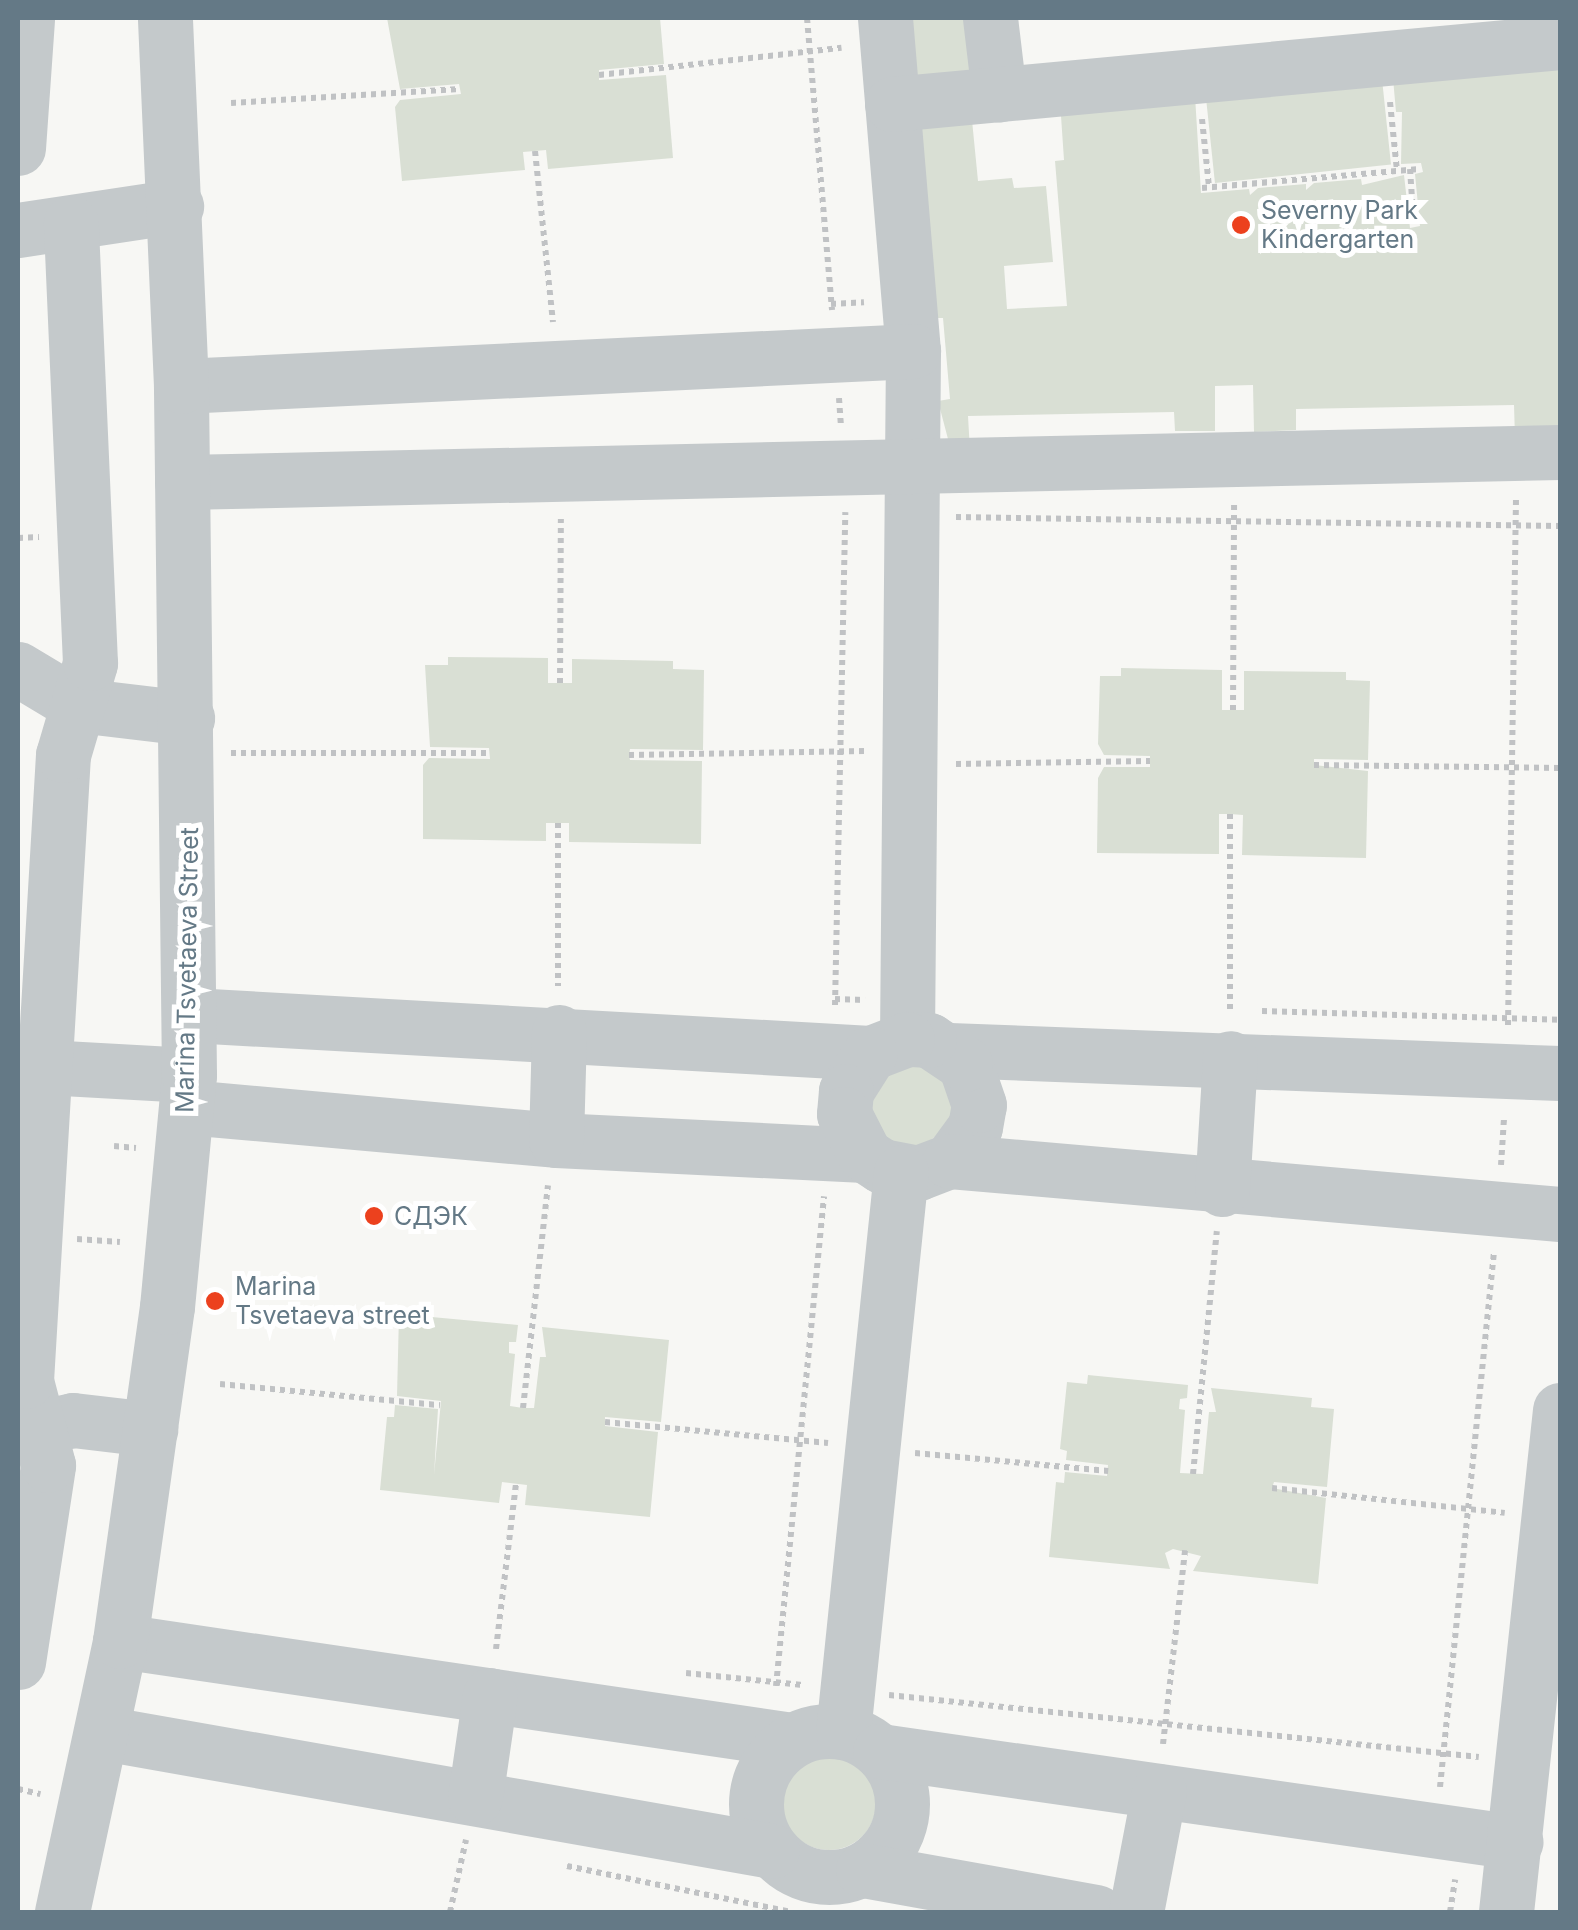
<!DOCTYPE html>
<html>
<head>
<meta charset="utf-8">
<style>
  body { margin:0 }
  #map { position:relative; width:1578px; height:1930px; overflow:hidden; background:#f7f7f4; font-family:Inter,sans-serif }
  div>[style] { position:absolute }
  .green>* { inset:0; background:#d9dfd4; transform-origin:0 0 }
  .round { border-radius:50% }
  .path>* { height:6px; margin-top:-3px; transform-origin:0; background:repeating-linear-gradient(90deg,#c0c2c4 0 5px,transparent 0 10px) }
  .minor>* { height:55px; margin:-27.5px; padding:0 27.5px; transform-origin:27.5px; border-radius:27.5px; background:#c4c9cb }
  .minor>.ring { margin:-27.5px; padding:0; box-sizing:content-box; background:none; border:55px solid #c4c9cb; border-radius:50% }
  .dots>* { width:28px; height:28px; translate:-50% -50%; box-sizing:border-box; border:5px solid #fff; border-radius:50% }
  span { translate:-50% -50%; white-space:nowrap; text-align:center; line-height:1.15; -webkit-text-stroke:10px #fff; paint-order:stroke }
  .poi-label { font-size:25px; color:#647986 }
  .left { translate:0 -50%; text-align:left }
  .street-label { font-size:25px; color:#647986 }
  .frame { position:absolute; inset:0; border:20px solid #647986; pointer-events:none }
</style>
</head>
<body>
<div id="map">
  <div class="green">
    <div style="clip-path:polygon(387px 18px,660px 18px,664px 64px,599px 70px,599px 80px,666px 75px,673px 158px,548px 169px,546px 150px,523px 152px,525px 170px,402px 181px,395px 107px,400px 100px,461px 94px,459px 84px,400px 89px)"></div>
    <div style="clip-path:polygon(902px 18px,971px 18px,972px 71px,918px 87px)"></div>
    <div style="clip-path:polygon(1560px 65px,1560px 436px,1515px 438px,1514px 405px,1296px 409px,1296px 430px,1254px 432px,1253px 385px,1215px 386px,1215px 431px,1175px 431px,1174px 412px,968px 416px,970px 451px,948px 439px,938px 401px,950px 399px,943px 318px,929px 318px,918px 118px,971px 110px,978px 181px,1012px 178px,1014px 188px,1046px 186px,1053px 262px,1004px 266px,1007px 309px,1067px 306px,1055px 161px,1064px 160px,1061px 116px,1195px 96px,1201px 193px,1249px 189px,1250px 195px,1258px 188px,1306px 184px,1306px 190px,1314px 183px,1361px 179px,1362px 185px,1404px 175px,1410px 228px,1420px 226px,1415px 174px,1423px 172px,1421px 163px,1401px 164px,1402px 112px,1396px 112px,1392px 67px)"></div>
    <div style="left:1382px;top:79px;width:86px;height:177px;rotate:84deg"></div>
    <div style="clip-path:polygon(448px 657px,548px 658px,548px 683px,572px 683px,572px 659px,673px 661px,673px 669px,704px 670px,703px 750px,630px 749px,629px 755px,630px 760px,702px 761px,701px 844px,569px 842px,569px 823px,546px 823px,546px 841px,423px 839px,423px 765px,429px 758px,490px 759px,489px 748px,430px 747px,425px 665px,448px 665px)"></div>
    <div style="clip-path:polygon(1121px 668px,1222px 670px,1222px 710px,1244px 710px,1244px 671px,1346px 672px,1346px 680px,1370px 681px,1368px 760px,1314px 759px,1314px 765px,1368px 771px,1366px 858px,1242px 855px,1243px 815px,1230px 814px,1219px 814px,1219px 854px,1097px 853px,1098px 778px,1104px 767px,1150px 767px,1150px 756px,1104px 755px,1098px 744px,1100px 676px,1121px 676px)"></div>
    <div style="clip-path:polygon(937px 1062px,957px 1119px,920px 1149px,890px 1144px,870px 1123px,871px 1079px,880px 1068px)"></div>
    <div style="clip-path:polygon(399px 1314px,518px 1325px,516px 1342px,509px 1342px,509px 1353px,515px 1354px,510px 1406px,523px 1408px,534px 1408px,540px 1357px,546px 1357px,542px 1327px,669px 1340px,661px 1422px,605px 1417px,605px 1426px,658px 1432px,650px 1517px,525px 1505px,527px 1485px,502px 1482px,499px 1503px,380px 1490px,387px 1417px,394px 1417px,395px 1405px,438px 1409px,434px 1475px,441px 1401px,397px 1396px)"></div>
    <div style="clip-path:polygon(1088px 1375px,1188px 1385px,1187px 1398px,1180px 1399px,1179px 1409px,1185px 1410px,1180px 1473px,1203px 1474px,1209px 1412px,1216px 1412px,1211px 1388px,1312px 1398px,1311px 1407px,1334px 1409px,1327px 1487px,1274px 1482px,1272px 1488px,1326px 1498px,1318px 1584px,1193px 1571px,1201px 1556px,1173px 1549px,1165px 1553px,1170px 1569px,1049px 1557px,1056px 1482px,1064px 1483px,1065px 1472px,1107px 1476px,1108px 1465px,1066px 1460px,1067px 1451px,1060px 1449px,1067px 1382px,1087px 1384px)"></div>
    <div class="round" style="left:782px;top:1756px;width:94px;height:94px"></div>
  </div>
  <div class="path">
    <div style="left:807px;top:18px;width:293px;rotate:85.1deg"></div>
    <div style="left:599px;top:75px;width:244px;rotate:-6.4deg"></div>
    <div style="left:1390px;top:102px;width:69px;rotate:84.2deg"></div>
    <div style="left:231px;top:103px;width:229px;rotate:-3.5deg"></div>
    <div style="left:1202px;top:119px;width:68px;rotate:84.1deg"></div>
    <div style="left:535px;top:151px;width:172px;rotate:84deg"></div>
    <div style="left:1410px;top:169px;width:58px;rotate:86.1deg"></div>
    <div style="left:1202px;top:188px;width:218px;rotate:-5deg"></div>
    <div style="left:831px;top:304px;width:33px;rotate:-3deg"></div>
    <div style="left:839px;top:398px;width:27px;rotate:86deg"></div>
    <div style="left:956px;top:517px;width:604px;rotate:0.85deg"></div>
    <div style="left:18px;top:538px;width:21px;rotate:-3deg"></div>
    <div style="left:560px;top:683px;width:164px;rotate:-89.7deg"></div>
    <div style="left:1233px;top:710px;width:209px;rotate:-89.7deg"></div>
    <div style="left:231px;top:753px;width:259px"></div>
    <div style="left:629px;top:755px;width:236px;rotate:-1deg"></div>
    <div style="left:956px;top:764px;width:194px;rotate:-0.9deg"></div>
    <div style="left:1314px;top:765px;width:246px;rotate:0.7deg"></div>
    <div style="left:1230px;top:814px;width:198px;rotate:90deg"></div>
    <div style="left:558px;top:823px;width:163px;rotate:90deg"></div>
    <div style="left:835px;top:999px;width:30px;rotate:2deg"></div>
    <div style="left:835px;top:1005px;width:493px;rotate:-88.8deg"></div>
    <div style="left:1262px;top:1011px;width:298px;rotate:1.7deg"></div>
    <div style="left:1508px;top:1025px;width:527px;rotate:-89.13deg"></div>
    <div style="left:114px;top:1146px;width:22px;rotate:5deg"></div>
    <div style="left:1501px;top:1165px;width:47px;rotate:-86.3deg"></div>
    <div style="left:77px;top:1239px;width:43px;rotate:4deg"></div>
    <div style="left:220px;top:1384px;width:221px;rotate:5.5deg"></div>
    <div style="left:523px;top:1408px;width:224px;rotate:-83.6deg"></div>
    <div style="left:605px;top:1422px;width:224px;rotate:5.4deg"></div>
    <div style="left:915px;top:1453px;width:194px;rotate:5.3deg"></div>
    <div style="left:1193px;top:1474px;width:244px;rotate:-84.4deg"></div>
    <div style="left:1272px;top:1488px;width:234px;rotate:6.1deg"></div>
    <div style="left:496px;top:1649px;width:166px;rotate:-83.1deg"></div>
    <div style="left:686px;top:1673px;width:117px;rotate:5.9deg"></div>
    <div style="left:776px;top:1686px;width:492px;rotate:-84.4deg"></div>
    <div style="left:889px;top:1695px;width:593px;rotate:6deg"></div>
    <div style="left:1163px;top:1744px;width:195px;rotate:-83.5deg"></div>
    <div style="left:1440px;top:1787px;width:538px;rotate:-84.24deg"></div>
    <div style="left:18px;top:1789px;width:23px;rotate:13deg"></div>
    <div style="left:567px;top:1866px;width:229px;rotate:11.6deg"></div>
    <div style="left:450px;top:1912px;width:74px;rotate:-77.5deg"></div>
    <div style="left:1450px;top:1912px;width:33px;rotate:-81deg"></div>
  </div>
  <div class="minor">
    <div style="left:885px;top:18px;width:334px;rotate:85.2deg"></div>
    <div style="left:913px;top:351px;width:688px;rotate:90.5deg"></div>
    <div style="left:990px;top:18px;width:77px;rotate:83.2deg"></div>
    <div style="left:892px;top:104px;width:671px;rotate:-5.3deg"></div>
    <div style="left:18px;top:148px;width:130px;rotate:-86deg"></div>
    <div style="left:18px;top:230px;width:160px;rotate:-8.6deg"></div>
    <div style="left:181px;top:386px;width:733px;rotate:-2.74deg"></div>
    <div style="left:182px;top:482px;width:1378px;rotate:-1.25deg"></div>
    <div style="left:18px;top:669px;width:70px;rotate:31deg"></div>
    <div style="left:78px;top:705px;width:110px;rotate:6.8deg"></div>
    <div style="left:191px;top:1015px;width:680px;rotate:3.2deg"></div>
    <div style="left:949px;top:1050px;width:611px;rotate:2.16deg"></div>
    <div style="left:45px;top:1067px;width:144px;rotate:3.2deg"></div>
    <div style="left:187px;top:1107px;width:370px;rotate:5.1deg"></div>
    <div style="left:556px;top:1140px;width:309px;rotate:2.8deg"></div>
    <div style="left:865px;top:1155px;width:20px;rotate:33deg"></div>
    <div style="left:882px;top:1166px;width:37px;rotate:11deg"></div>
    <div style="left:918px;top:1173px;width:34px;rotate:-21deg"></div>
    <div style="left:950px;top:1161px;width:42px;rotate:-53.7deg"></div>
    <div style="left:975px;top:1127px;width:22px;rotate:-80deg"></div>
    <div style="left:979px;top:1105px;width:43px;rotate:-108.9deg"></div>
    <div style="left:965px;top:1064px;width:43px;rotate:-146.3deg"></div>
    <div style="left:929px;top:1040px;width:22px;rotate:-177deg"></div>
    <div style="left:907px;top:1039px;width:40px;rotate:159deg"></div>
    <div style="left:870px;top:1053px;width:45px;rotate:122.3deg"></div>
    <div style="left:846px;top:1091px;width:23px;rotate:95deg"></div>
    <div style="left:844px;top:1114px;width:46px;rotate:62.9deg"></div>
    <div style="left:556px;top:1140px;width:108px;rotate:-88.4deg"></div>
    <div style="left:950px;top:1161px;width:612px;rotate:4.97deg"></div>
    <div style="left:1222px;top:1189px;width:131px;rotate:-86.5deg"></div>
    <div style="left:18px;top:1432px;width:56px;rotate:-12.3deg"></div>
    <div style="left:73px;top:1420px;width:78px;rotate:6.7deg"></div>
    <div style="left:120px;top:1641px;width:679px;rotate:8.38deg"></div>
    <div style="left:18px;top:1662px;width:199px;rotate:-81.3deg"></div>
    <div style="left:48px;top:1465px;width:87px;rotate:-104.7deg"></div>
    <div style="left:26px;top:1381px;width:627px;rotate:-86.62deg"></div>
    <div style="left:63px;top:755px;width:96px;rotate:-73.6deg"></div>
    <div style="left:90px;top:663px;width:440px;rotate:-92.5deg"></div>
    <div class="ring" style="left:756px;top:1731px;width:91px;height:91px"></div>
    <div style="left:843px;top:1732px;width:563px;rotate:-84.09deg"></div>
    <div style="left:103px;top:1733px;width:679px;rotate:10deg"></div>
    <div style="left:880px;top:1751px;width:642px;rotate:8.14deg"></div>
    <div style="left:475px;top:1798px;width:104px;rotate:-81.7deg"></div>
    <div style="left:863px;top:1870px;width:237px;rotate:10.2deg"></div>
    <div style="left:62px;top:1912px;width:277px;rotate:-77.9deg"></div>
    <div style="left:120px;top:1641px;width:337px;rotate:-82deg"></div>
    <div style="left:167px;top:1307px;width:233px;rotate:-84.6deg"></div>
    <div style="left:189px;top:1075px;width:689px;rotate:-90.67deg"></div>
    <div style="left:181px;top:386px;width:368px;rotate:-92.5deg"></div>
    <div style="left:1136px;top:1912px;width:123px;rotate:-79.2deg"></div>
    <div style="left:1506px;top:1912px;width:505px;rotate:-83.86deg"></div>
  </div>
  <div class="dots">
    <div style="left:1241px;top:225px;background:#ec411e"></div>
    <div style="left:374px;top:1216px;background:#ec411e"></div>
    <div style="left:215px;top:1301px;background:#ec411e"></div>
  </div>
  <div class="poi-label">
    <span class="left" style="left:1261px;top:225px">Severny Park<br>Kindergarten</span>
    <span class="left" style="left:394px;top:1216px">СДЭК</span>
    <span class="left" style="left:235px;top:1301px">Marina<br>Tsvetaeva street</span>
  </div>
  <div class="street-label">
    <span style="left:187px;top:970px;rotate:-89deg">Marina Tsvetaeva Street</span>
  </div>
  <div class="frame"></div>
</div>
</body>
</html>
